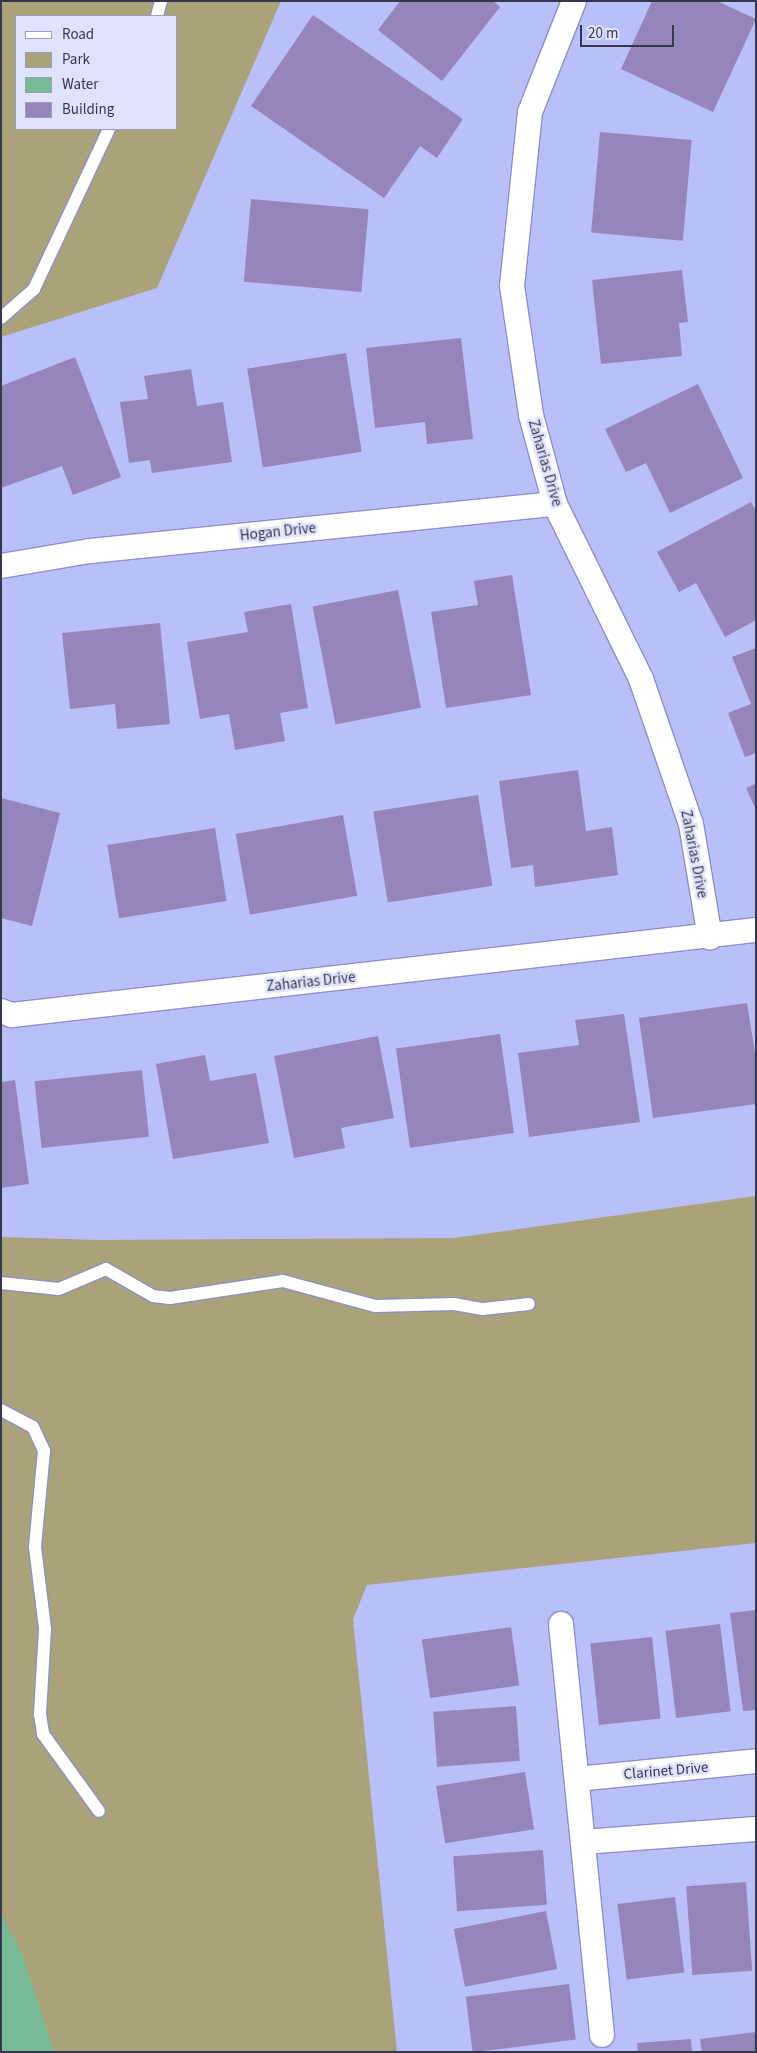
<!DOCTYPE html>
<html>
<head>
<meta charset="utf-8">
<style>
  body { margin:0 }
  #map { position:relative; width:757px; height:2053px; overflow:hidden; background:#b9bff8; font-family:"Source Sans 3",sans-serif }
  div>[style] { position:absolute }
  .green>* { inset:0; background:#aaa37a }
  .water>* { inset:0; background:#76bb95 }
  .building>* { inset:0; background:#9685ba; transform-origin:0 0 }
  .roads { filter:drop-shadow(1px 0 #8b90c6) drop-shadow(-1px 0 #8b90c6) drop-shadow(0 1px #8b90c6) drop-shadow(0 -1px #8b90c6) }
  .service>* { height:12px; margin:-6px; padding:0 6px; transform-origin:6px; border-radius:6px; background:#fff }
  .minor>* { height:24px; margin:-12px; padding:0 12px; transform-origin:12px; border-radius:12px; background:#fff }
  span { translate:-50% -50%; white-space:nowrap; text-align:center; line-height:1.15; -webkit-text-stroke:5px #e0e3fb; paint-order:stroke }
  .street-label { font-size:15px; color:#35374e }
  .frame { position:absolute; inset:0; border:2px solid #35374e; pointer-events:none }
  .legend { position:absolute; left:15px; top:15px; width:162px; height:115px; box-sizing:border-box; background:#e0e3fb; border:1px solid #9c9eb6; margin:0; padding:6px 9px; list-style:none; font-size:15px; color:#35374e }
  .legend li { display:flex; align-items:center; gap:10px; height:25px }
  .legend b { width:25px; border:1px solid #9c9eb6 }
  .scale { position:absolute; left:580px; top:25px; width:94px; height:22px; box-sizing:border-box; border:2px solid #35374e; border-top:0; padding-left:6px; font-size:15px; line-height:18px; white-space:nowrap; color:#35374e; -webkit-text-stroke:4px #e0e3fb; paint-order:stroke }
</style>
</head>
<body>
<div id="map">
  <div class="green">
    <div style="clip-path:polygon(evenodd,1px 1px,281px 1px,157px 288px,1px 337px,1px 1px,16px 16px,176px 16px,176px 129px,16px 129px,16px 16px)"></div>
    <div style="clip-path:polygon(756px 1196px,756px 1543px,367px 1585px,353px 1619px,397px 2052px,1px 2052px,1px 1237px,98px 1240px,454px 1238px)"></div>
  </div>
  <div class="water">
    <div style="clip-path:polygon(1px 1913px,23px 1957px,54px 2052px,1px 2052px)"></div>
  </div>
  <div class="building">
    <div style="clip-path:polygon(400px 1px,493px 1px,500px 7px,442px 81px,378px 30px)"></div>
    <div style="clip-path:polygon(652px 1px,717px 1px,756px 19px,713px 112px,621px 69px)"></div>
    <div style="clip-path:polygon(313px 15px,463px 119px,437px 158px,420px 146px,384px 198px,251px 106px)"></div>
    <div style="left:600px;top:132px;width:92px;height:101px;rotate:5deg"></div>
    <div style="left:251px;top:199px;width:118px;height:83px;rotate:5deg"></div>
    <div style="clip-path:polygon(682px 270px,688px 322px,679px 323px,682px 356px,601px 364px,592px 280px)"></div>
    <div style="clip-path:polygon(461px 338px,473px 439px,427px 444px,425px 422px,375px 428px,366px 348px)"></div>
    <div style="left:346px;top:353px;width:100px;height:100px;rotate:81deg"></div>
    <div style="clip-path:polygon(75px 357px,121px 477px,73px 495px,62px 466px,1px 488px,1px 386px)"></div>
    <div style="clip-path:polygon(191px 369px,197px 406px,223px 402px,232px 462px,152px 473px,150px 460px,129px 463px,120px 402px,148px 399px,144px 376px)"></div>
    <div style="clip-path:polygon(698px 384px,743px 478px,670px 513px,646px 463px,626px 472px,605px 429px)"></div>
    <div style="clip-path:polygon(751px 502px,756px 511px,756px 620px,725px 637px,696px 583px,679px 592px,657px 552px)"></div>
    <div style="clip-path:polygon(512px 575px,531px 695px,446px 708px,431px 612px,478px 605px,474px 581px)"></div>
    <div style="left:398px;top:590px;width:120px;height:87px;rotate:79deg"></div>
    <div style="clip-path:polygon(291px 604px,308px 708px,280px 713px,285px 741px,235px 750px,229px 714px,200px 719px,187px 642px,248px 632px,244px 612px)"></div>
    <div style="clip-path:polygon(160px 623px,170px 724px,117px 729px,115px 704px,70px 709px,62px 633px)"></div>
    <div style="clip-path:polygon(756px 648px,756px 753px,745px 757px,728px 713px,751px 704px,732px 657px)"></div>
    <div style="clip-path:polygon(578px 770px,586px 831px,612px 827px,618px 875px,535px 887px,533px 865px,511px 868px,499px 781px)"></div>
    <div style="clip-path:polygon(756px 783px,756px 810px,746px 788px)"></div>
    <div style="left:478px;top:795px;width:92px;height:106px;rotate:81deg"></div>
    <div style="clip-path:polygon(1px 798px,60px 813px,32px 926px,1px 918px)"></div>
    <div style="left:343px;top:815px;width:82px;height:109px;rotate:80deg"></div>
    <div style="left:215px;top:828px;width:74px;height:109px;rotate:81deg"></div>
    <div style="clip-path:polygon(747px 1003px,756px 1059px,756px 1104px,653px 1118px,639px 1018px)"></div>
    <div style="clip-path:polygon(624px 1014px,640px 1122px,529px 1137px,518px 1053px,579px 1045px,575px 1020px)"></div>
    <div style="left:500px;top:1034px;width:100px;height:105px;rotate:82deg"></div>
    <div style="clip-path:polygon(378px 1036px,394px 1118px,341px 1128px,345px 1148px,294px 1158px,274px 1056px)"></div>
    <div style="clip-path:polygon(205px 1055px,210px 1081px,256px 1073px,269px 1143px,173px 1159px,156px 1064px)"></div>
    <div style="left:142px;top:1070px;width:67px;height:108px;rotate:84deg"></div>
    <div style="clip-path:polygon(15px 1080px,29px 1184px,1px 1188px,1px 1082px)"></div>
    <div style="clip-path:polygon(756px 1610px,756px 1710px,743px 1711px,730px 1613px)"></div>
    <div style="left:720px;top:1624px;width:88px;height:55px;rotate:83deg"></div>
    <div style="left:511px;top:1627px;width:59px;height:90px;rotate:82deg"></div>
    <div style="left:652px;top:1637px;width:82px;height:62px;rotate:84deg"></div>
    <div style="left:516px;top:1706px;width:55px;height:83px;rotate:86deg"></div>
    <div style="left:525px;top:1772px;width:58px;height:90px;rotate:81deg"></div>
    <div style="left:543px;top:1850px;width:55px;height:90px;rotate:86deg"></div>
    <div style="left:746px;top:1882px;width:89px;height:60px;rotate:86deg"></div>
    <div style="left:675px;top:1897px;width:76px;height:58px;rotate:83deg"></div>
    <div style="left:546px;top:1911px;width:59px;height:94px;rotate:79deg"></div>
    <div style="left:569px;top:1984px;width:56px;height:104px;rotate:83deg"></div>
    <div style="clip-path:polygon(756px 2032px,756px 2052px,702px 2052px,700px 2039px)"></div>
    <div style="clip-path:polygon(691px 2039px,692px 2052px,638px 2052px,637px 2043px)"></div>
  </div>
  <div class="roads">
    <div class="service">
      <div style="left:157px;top:16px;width:16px;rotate:-75deg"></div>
      <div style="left:1px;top:318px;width:44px;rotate:-41.3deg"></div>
      <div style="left:34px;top:289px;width:177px;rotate:-64.9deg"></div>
      <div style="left:1px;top:1283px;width:58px;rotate:5.9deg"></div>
      <div style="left:59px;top:1289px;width:51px;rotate:-23.1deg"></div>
      <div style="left:106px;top:1269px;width:54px;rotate:29.9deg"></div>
      <div style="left:153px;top:1296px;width:17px;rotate:7deg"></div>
      <div style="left:170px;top:1298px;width:114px;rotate:-8.6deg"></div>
      <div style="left:283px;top:1281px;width:95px;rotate:15.2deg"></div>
      <div style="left:375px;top:1306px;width:79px;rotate:-1.5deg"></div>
      <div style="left:454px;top:1304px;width:29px;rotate:10deg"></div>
      <div style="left:483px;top:1309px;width:46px;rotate:-6.2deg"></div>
      <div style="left:1px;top:1410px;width:36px;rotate:28deg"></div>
      <div style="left:33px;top:1427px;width:26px;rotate:65deg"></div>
      <div style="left:44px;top:1451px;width:96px;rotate:95.4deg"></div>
      <div style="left:35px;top:1547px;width:83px;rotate:83deg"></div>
      <div style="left:45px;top:1629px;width:85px;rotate:93.4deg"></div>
      <div style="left:40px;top:1714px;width:20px;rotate:81deg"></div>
      <div style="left:43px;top:1734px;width:95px;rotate:54deg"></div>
    </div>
    <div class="minor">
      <div style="left:574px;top:1px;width:119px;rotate:111.6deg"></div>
      <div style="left:530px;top:112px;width:175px;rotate:95.9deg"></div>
      <div style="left:512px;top:286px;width:130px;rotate:81.6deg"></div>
      <div style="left:531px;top:415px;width:92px;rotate:74.9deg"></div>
      <div style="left:555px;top:504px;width:195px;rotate:63.8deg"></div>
      <div style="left:641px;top:679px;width:153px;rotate:71deg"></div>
      <div style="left:691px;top:824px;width:115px;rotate:80.5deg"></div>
      <div style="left:1px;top:566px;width:90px;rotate:-9.6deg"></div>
      <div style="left:90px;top:551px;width:467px;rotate:-5.8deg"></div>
      <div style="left:1px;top:1011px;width:12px;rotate:20deg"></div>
      <div style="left:12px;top:1015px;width:749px;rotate:-6.52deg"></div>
      <div style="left:561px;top:1624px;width:413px;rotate:84.3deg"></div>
      <div style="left:577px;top:1779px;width:180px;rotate:-5.7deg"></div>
      <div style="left:583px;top:1842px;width:173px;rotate:-4.3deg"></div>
    </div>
  </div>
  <div class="street-label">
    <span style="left:545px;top:463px;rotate:74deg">Zaharias Drive</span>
    <span style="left:278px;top:532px;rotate:-6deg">Hogan Drive</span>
    <span style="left:694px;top:854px;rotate:79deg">Zaharias Drive</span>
    <span style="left:311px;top:982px;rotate:-6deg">Zaharias Drive</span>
    <span style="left:666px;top:1771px;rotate:-5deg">Clarinet Drive</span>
  </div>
  <div class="frame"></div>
  <ul class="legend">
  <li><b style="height:6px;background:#fff"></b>Road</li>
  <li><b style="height:14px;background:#aaa37a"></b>Park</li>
  <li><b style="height:14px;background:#76bb95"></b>Water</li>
  <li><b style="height:14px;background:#9685ba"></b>Building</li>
  </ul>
  <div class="scale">20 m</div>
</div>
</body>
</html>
